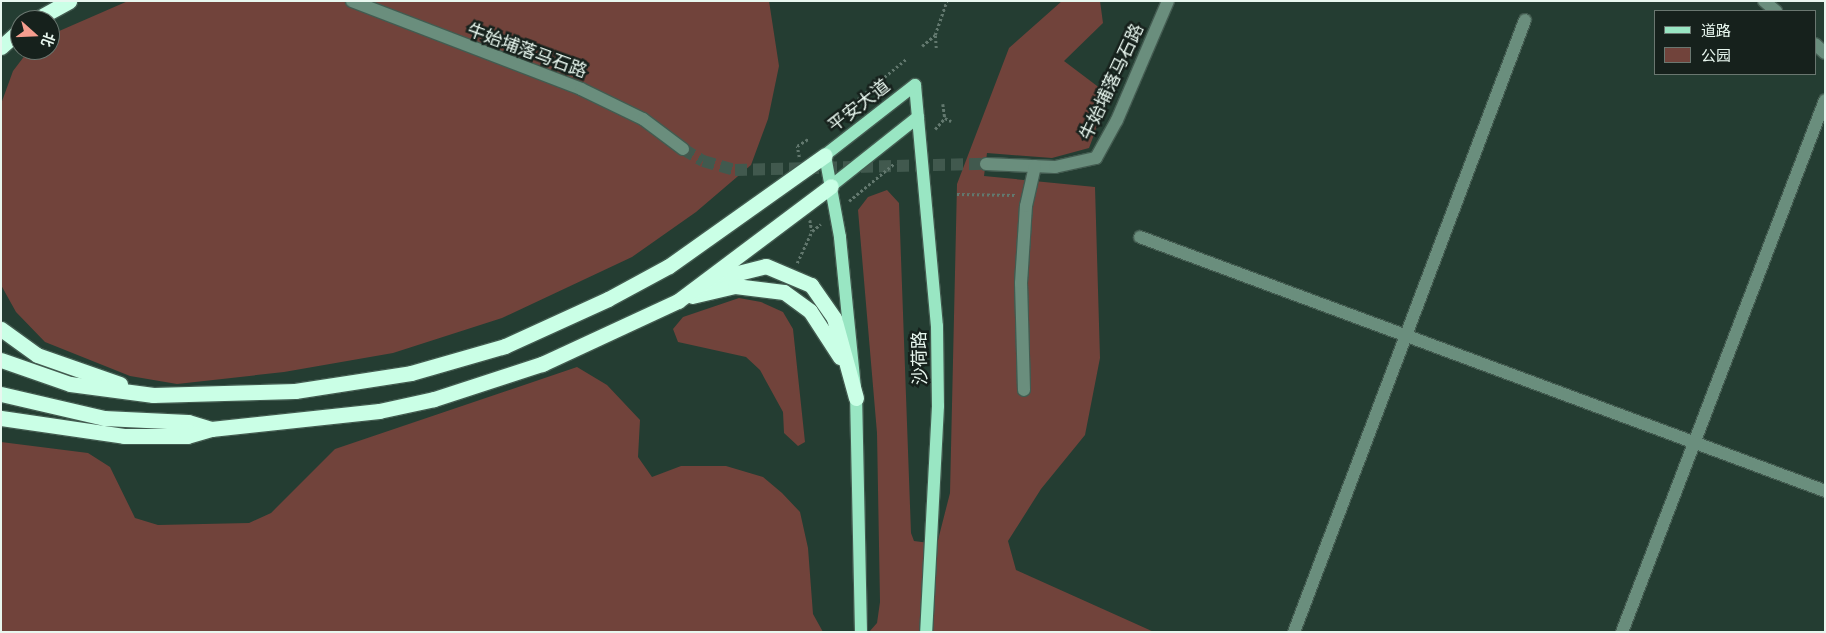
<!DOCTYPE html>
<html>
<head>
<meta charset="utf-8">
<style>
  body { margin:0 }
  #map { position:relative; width:1826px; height:633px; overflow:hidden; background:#243d32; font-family:"Roboto Condensed","Noto Sans SC",sans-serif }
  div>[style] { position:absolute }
  .green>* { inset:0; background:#71433b }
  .minor-tunnel>* { height:12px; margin-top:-6px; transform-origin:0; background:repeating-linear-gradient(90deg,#41594e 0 12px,transparent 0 18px) }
  .path>* { height:2.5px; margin-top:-1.25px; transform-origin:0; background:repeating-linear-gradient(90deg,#62786e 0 2.5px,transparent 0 5px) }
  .roads { filter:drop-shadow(1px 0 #435b50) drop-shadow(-1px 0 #435b50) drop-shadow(0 1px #435b50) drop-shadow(0 -1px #435b50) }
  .minor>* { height:12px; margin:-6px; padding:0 6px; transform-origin:6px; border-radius:6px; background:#6a8e7d }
  .major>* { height:12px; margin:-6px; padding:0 6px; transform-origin:6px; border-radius:6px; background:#99e6c3 }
  .highway>* { height:15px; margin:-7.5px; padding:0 7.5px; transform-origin:7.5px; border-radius:7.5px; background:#caffe6 }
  span { translate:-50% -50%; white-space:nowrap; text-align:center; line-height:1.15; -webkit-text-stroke:5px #16211c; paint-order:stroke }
  .street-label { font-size:18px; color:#e8f7ef }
  .frame { position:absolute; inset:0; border:2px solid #e8f7ef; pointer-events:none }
  .legend { position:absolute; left:1654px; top:10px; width:162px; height:65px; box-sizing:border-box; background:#16211c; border:1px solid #6a7770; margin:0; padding:6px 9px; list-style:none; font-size:15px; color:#e8f7ef }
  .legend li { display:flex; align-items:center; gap:10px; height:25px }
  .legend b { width:25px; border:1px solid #6a7770 }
  .north { position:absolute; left:10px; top:10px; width:50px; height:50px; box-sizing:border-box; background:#16211c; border:1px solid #6a7770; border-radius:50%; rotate:110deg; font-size:14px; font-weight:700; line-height:20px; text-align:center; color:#e8f7ef }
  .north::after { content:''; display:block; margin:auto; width:18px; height:22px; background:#f59d8e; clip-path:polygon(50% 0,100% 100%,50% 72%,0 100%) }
</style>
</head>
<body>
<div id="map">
  <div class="green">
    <div style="clip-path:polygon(128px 1px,769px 1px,779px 66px,768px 119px,751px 165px,696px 212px,632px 257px,502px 318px,393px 353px,284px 372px,177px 384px,130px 376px,45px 342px,16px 312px,1px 285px,1px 104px,13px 71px,29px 50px,50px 50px,50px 35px)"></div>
    <div style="clip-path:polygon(1062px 1px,1100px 1px,1103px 23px,1064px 61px,1109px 95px,1089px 148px,1052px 158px,987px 153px,984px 176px,1095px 187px,1100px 358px,1085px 435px,1041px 489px,1008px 541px,1016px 570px,1154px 632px,869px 632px,877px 623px,880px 602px,877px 433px,858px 210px,868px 197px,887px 190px,899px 203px,911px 533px,914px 541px,937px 544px,950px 493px,957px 184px,1009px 48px)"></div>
    <div style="clip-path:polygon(739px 298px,761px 302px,783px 312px,793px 329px,805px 442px,798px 446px,784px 433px,783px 412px,760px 370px,746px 357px,678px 342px,673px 329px,683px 317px)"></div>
    <div style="clip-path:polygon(577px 367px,607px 385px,640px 420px,638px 457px,652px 477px,681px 466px,726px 466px,763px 477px,782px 493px,800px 512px,808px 548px,813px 614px,823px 632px,1px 632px,1px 442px,88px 453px,110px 467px,135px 518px,158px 525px,249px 523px,271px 513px,335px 449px)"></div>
  </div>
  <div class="minor-tunnel">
    <div style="left:683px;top:149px;width:23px;rotate:31deg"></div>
    <div style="left:703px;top:161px;width:33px;rotate:16deg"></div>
    <div style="left:735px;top:170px;width:251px;rotate:-1.4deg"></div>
  </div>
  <div class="path">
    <div style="left:922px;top:46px;width:17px;rotate:-40deg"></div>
    <div style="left:936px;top:48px;width:13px;rotate:-94deg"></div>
    <div style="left:935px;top:35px;width:36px;rotate:-71deg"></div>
    <div style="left:943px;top:104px;width:14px;rotate:82deg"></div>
    <div style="left:842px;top:112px;width:83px;rotate:-39.6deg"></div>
    <div style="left:945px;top:118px;width:7px;rotate:27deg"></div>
    <div style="left:935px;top:129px;width:15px;rotate:-48deg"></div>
    <div style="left:799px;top:157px;width:11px;rotate:-100deg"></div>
    <div style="left:797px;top:146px;width:13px;rotate:-32deg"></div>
    <div style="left:957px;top:194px;width:59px;rotate:1deg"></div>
    <div style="left:849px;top:201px;width:60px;rotate:-39.6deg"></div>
    <div style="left:810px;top:220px;width:11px;rotate:80deg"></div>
    <div style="left:797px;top:263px;width:35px;rotate:-65deg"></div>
    <div style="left:812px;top:231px;width:11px;rotate:-38deg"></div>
  </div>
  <div class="roads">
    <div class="minor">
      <div style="left:352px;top:1px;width:245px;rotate:21deg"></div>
      <div style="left:581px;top:89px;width:69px;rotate:25.8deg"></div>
      <div style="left:643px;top:119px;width:50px;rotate:36.9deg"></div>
      <div style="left:1764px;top:1px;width:16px;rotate:40deg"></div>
      <div style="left:1815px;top:44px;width:13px;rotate:42deg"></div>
      <div style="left:986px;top:164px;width:69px;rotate:2.5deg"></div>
      <div style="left:1055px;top:167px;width:42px;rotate:-12.4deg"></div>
      <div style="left:1096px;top:158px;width:43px;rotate:-61.1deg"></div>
      <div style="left:1117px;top:120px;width:129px;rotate:-66.8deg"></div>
      <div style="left:1140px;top:237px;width:731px;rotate:20.34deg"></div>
      <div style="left:1024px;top:390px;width:107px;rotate:-91.6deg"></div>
      <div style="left:1021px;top:283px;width:77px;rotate:-86.3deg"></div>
      <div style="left:1026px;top:206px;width:41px;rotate:-77.3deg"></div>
      <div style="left:1294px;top:632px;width:654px;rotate:-69.32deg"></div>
      <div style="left:1622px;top:632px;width:569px;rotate:-69.11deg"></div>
    </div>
    <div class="major">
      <div style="left:915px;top:85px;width:242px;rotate:84.8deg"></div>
      <div style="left:937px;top:326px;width:80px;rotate:89.3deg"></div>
      <div style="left:938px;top:406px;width:226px;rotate:93deg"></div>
      <div style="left:831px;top:186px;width:111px;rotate:-38.4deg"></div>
      <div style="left:861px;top:632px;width:234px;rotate:-91.2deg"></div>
      <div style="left:856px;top:398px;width:162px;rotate:-95.7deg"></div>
      <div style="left:840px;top:237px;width:83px;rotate:-100.4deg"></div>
      <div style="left:825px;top:155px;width:114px;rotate:-37.9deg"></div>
    </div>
    <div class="highway">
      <div style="left:35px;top:20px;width:39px;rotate:-29deg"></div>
      <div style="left:1px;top:47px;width:25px;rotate:-42deg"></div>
      <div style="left:718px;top:278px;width:49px;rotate:-14deg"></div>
      <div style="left:766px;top:266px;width:49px;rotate:22.9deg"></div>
      <div style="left:811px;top:285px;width:40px;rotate:55.1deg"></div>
      <div style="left:834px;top:318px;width:83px;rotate:74.6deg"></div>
      <div style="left:692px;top:296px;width:44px;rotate:-13.1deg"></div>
      <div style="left:735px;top:286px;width:49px;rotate:7deg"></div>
      <div style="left:784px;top:292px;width:32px;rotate:36deg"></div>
      <div style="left:810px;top:311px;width:55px;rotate:56.9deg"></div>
      <div style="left:1px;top:329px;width:44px;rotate:35.8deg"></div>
      <div style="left:37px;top:355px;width:88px;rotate:19.3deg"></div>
      <div style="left:1px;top:360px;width:73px;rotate:19.2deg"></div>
      <div style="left:70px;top:384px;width:84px;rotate:7.5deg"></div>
      <div style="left:153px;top:395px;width:142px;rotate:-1.6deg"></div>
      <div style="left:295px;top:391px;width:117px;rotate:-8.8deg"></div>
      <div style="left:411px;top:373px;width:98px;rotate:-16deg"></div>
      <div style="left:505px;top:346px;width:113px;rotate:-24.5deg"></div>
      <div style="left:608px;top:299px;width:69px;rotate:-28.4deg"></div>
      <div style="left:669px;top:266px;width:191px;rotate:-35.4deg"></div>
      <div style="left:1px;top:394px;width:106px;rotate:13.1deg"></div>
      <div style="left:104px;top:418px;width:84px;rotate:2.7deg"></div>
      <div style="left:188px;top:422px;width:24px;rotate:17deg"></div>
      <div style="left:1px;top:418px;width:124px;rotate:8.3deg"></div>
      <div style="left:124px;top:436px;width:63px"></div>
      <div style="left:187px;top:436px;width:25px;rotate:-16deg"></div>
      <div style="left:211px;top:429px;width:169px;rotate:-6.1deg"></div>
      <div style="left:379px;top:411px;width:56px;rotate:-12.3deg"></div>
      <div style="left:434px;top:399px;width:114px;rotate:-18deg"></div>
      <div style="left:542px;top:364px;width:150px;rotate:-24.9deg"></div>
      <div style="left:678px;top:301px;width:191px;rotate:-36.9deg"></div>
    </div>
  </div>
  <div class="street-label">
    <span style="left:527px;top:51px;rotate:20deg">牛始埔落马石路</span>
    <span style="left:1112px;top:82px;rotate:-65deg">牛始埔落马石路</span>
    <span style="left:859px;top:106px;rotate:-38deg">平安大道</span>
    <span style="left:920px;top:358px;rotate:-91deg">沙荷路</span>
  </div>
  <div class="frame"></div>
  <ul class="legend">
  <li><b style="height:6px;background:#99e6c3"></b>道路</li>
  <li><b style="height:14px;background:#71433b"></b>公园</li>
  </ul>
  <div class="north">北</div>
</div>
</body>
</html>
